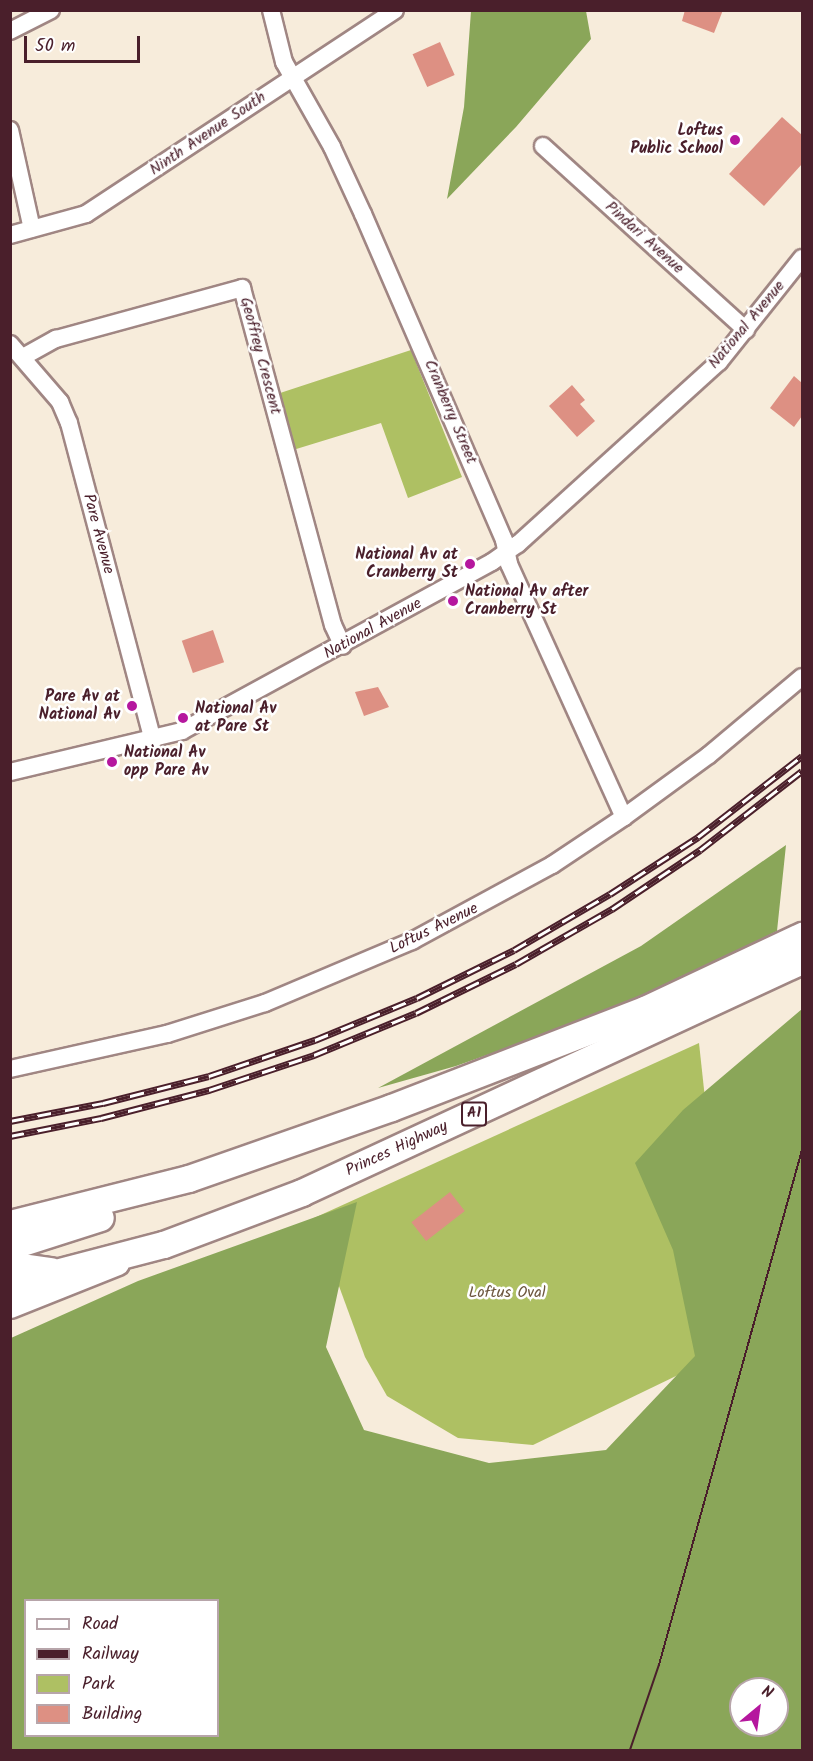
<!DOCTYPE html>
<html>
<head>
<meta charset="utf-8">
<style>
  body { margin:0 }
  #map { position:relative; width:813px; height:1761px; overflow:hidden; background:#f7ecdb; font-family:Kalam,sans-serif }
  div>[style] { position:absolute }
  .green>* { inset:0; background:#aec063 }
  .forest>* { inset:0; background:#8aa659 }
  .building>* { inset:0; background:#dd9083; transform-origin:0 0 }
  .roads { filter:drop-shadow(2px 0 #a08683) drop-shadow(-2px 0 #a08683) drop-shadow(0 2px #a08683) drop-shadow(0 -2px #a08683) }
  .minor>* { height:16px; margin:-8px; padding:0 8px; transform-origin:8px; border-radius:8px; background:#fff }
  .major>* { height:21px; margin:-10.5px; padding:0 10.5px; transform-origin:10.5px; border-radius:10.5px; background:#fff }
  .highway>* { height:26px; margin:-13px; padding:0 13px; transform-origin:13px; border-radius:13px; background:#fff }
  .tram>* { height:1.5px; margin:-0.75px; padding:0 0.75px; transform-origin:0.75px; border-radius:0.75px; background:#4a1f2b }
  .rail>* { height:7px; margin-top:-3.5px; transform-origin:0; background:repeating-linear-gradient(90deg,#fff 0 14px,#4a1f2b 0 28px); box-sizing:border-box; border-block:2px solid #4a1f2b }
  .dots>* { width:16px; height:16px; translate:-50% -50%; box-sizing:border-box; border:3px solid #fff; border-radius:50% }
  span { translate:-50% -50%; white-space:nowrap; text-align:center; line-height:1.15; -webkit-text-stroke:5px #fff; paint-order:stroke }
  .shield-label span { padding:2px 4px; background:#fff; border:2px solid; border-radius:4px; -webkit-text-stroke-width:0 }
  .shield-label { font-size:15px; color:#4a1f2b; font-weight:700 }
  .poi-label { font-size:16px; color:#4a1f2b; font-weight:700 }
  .right { translate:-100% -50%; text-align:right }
  .left { translate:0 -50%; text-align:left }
  .street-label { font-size:16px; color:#4a1f2b }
  .park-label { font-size:16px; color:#6d573f }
  .frame { position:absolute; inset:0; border:12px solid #4a1f2b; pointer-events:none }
  .legend { position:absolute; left:24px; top:1599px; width:195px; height:138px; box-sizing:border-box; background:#fff; border:2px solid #b7a5aa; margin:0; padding:8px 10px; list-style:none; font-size:18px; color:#4a1f2b }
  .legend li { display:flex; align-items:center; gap:12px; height:30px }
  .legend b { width:30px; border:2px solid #b7a5aa }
  .north { position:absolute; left:729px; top:1677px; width:60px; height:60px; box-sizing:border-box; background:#fff; border:2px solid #b7a5aa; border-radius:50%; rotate:29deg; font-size:16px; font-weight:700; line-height:24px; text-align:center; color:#4a1f2b }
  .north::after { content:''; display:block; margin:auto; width:21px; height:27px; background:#b5179e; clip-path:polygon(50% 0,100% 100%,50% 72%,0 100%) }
  .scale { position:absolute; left:24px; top:36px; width:116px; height:27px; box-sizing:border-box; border:3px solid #4a1f2b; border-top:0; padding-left:8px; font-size:18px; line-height:21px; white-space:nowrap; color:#4a1f2b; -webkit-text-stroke:4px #fff; paint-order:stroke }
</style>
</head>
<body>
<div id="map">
  <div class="green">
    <div style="clip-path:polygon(411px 350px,462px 477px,408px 498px,381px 423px,293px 450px,274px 395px)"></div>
    <div style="clip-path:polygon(699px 1043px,732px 1349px,533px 1445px,458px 1438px,387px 1396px,365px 1357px,314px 1218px)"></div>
  </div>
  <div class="forest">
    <div style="clip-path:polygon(471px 11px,586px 11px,591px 39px,516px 127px,447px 199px,464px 107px)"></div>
    <div style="clip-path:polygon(786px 845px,777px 931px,632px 1003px,456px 1066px,378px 1088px,641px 946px)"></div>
    <div style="clip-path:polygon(evenodd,802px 1009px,802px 1750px,11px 1750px,11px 1338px,138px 1281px,357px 1202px,326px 1347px,364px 1430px,489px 1463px,606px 1450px,695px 1356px,673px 1250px,635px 1163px,683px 1110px,802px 1009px,26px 1600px,218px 1600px,218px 1736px,26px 1736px,26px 1600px,802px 1009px,741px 1689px,777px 1689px,777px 1725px,741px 1725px,741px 1689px)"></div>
  </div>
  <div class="building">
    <div style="clip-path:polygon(685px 10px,723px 10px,714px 33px,682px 21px)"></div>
    <div style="left:440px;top:42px;width:36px;height:30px;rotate:66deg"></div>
    <div style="clip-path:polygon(782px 117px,802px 135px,802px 164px,764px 206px,729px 174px)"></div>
    <div style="clip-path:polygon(794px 376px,802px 383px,802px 416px,794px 427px,770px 408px)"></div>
    <div style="clip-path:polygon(572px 385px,585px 400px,580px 404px,595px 421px,577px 437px,549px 406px)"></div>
    <div style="left:213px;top:630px;width:34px;height:33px;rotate:71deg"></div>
    <div style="clip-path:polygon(378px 687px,389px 707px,364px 716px,355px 692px)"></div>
    <div style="left:450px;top:1192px;width:24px;height:49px;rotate:52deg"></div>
  </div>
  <div class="roads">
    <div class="minor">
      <div style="left:271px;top:10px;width:54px;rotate:76deg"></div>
      <div style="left:284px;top:62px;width:98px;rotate:60.5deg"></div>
      <div style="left:332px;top:147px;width:74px;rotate:65.2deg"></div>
      <div style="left:363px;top:214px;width:355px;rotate:66.6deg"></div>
      <div style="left:504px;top:540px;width:25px;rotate:78deg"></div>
      <div style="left:509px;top:564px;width:278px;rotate:65.6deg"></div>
      <div style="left:10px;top:31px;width:46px;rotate:-27.1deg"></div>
      <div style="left:10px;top:130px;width:101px;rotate:77.5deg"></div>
      <div style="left:543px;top:146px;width:274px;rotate:42.2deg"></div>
      <div style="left:10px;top:235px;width:79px;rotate:-15.4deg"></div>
      <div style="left:86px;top:214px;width:370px;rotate:-33.4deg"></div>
      <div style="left:10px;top:344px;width:77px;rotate:49.2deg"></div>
      <div style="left:60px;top:402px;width:23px;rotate:67deg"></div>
      <div style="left:69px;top:423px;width:329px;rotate:75.2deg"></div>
      <div style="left:23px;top:357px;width:38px;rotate:-29deg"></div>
      <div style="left:56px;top:339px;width:193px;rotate:-15.3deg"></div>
      <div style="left:242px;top:288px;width:349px;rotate:74.9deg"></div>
      <div style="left:333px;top:625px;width:23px;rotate:65deg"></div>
      <div style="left:10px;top:772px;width:177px;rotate:-13.4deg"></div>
      <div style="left:182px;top:731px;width:353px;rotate:-28.6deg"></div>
      <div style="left:492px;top:562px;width:32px;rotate:-35deg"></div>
      <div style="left:518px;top:544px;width:271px;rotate:-42.2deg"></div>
      <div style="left:719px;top:362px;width:133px;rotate:-51.4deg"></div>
      <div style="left:10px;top:1069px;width:161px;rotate:-12.6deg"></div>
      <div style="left:167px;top:1034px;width:103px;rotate:-17.6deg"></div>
      <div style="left:265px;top:1003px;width:160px;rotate:-22.9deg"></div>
      <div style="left:412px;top:941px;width:159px;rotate:-28.5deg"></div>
      <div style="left:552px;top:865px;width:87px;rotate:-33.7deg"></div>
      <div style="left:624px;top:817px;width:105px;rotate:-36.1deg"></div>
      <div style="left:709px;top:755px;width:121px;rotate:-40deg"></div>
    </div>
    <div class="major">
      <div style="left:10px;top:1307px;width:116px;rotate:-21.7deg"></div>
    </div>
    <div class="highway">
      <div style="left:10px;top:1224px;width:185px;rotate:-14.1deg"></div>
      <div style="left:189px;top:1179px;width:215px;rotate:-19.3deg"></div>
      <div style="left:392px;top:1108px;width:271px;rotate:-21.2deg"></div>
      <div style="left:645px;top:1010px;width:174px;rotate:-25.2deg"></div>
      <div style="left:51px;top:1271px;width:34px;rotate:-172deg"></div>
      <div style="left:17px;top:1266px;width:12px;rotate:-121deg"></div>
      <div style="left:11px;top:1256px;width:10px;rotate:-79deg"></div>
      <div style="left:13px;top:1246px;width:92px;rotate:-17.7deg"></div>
      <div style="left:10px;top:1285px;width:159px;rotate:-14.6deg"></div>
      <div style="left:164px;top:1245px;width:147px;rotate:-20.6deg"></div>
      <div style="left:302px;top:1193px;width:551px;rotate:-24.89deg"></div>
    </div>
  </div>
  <div class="tram">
    <div style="left:630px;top:1750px;width:90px;rotate:-71.2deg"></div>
    <div style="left:659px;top:1665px;width:534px;rotate:-74.48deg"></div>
  </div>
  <div class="rail">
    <div style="left:10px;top:1121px;width:95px;rotate:-11deg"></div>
    <div style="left:103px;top:1103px;width:109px;rotate:-14.3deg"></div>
    <div style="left:209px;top:1076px;width:112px;rotate:-18.8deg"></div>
    <div style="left:315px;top:1040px;width:110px;rotate:-22.4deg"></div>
    <div style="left:417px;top:998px;width:108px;rotate:-26.3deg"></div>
    <div style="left:514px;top:950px;width:111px;rotate:-30.3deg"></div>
    <div style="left:610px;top:894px;width:105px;rotate:-32.9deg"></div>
    <div style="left:698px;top:837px;width:132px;rotate:-37.9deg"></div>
    <div style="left:10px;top:1136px;width:93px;rotate:-11.2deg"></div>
    <div style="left:101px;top:1118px;width:112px;rotate:-14.5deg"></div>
    <div style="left:209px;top:1090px;width:111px;rotate:-18.4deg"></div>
    <div style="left:314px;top:1055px;width:110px;rotate:-22.4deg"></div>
    <div style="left:416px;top:1013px;width:111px;rotate:-26.1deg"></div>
    <div style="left:516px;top:964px;width:111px;rotate:-29.8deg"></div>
    <div style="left:612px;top:909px;width:106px;rotate:-33.8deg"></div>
    <div style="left:700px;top:850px;width:129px;rotate:-37.8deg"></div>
  </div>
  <div class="dots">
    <div style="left:735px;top:140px;background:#b5179e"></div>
    <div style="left:470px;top:564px;background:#b5179e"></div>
    <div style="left:453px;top:601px;background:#b5179e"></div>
    <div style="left:132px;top:706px;background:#b5179e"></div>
    <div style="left:183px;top:718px;background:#b5179e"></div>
    <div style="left:112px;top:762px;background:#b5179e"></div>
  </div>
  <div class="shield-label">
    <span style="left:474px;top:1114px">A1</span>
  </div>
  <div class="poi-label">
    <span class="right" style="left:723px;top:140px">Loftus<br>Public School</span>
    <span class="right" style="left:458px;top:564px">National Av at<br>Cranberry St</span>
    <span class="left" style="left:465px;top:601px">National Av after<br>Cranberry St</span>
    <span class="right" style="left:120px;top:706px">Pare Av at<br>National Av</span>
    <span class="left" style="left:195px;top:718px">National Av<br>at Pare St</span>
    <span class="left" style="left:124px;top:762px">National Av<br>opp Pare Av</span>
  </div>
  <div class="street-label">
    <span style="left:208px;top:134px;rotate:-34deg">Ninth Avenue South</span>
    <span style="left:644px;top:238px;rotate:42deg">Pindari Avenue</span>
    <span style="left:747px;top:325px;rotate:-50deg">National Avenue</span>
    <span style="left:260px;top:356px;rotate:75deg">Geoffrey Crescent</span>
    <span style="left:450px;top:412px;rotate:67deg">Cranberry Street</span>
    <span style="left:98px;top:534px;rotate:75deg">Pare Avenue</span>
    <span style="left:373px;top:629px;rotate:-29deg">National Avenue</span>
    <span style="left:434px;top:929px;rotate:-26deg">Loftus Avenue</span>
    <span style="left:397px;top:1149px;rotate:-25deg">Princes Highway</span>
  </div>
  <div class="park-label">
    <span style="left:507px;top:1293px">Loftus Oval</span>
  </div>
  <div class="frame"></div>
  <ul class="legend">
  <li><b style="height:8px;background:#fff"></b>Road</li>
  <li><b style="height:8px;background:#4a1f2b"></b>Railway</li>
  <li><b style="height:16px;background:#aec063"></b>Park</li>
  <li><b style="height:16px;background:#dd9083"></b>Building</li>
  </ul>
  <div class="north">N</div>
  <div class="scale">50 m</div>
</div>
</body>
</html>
